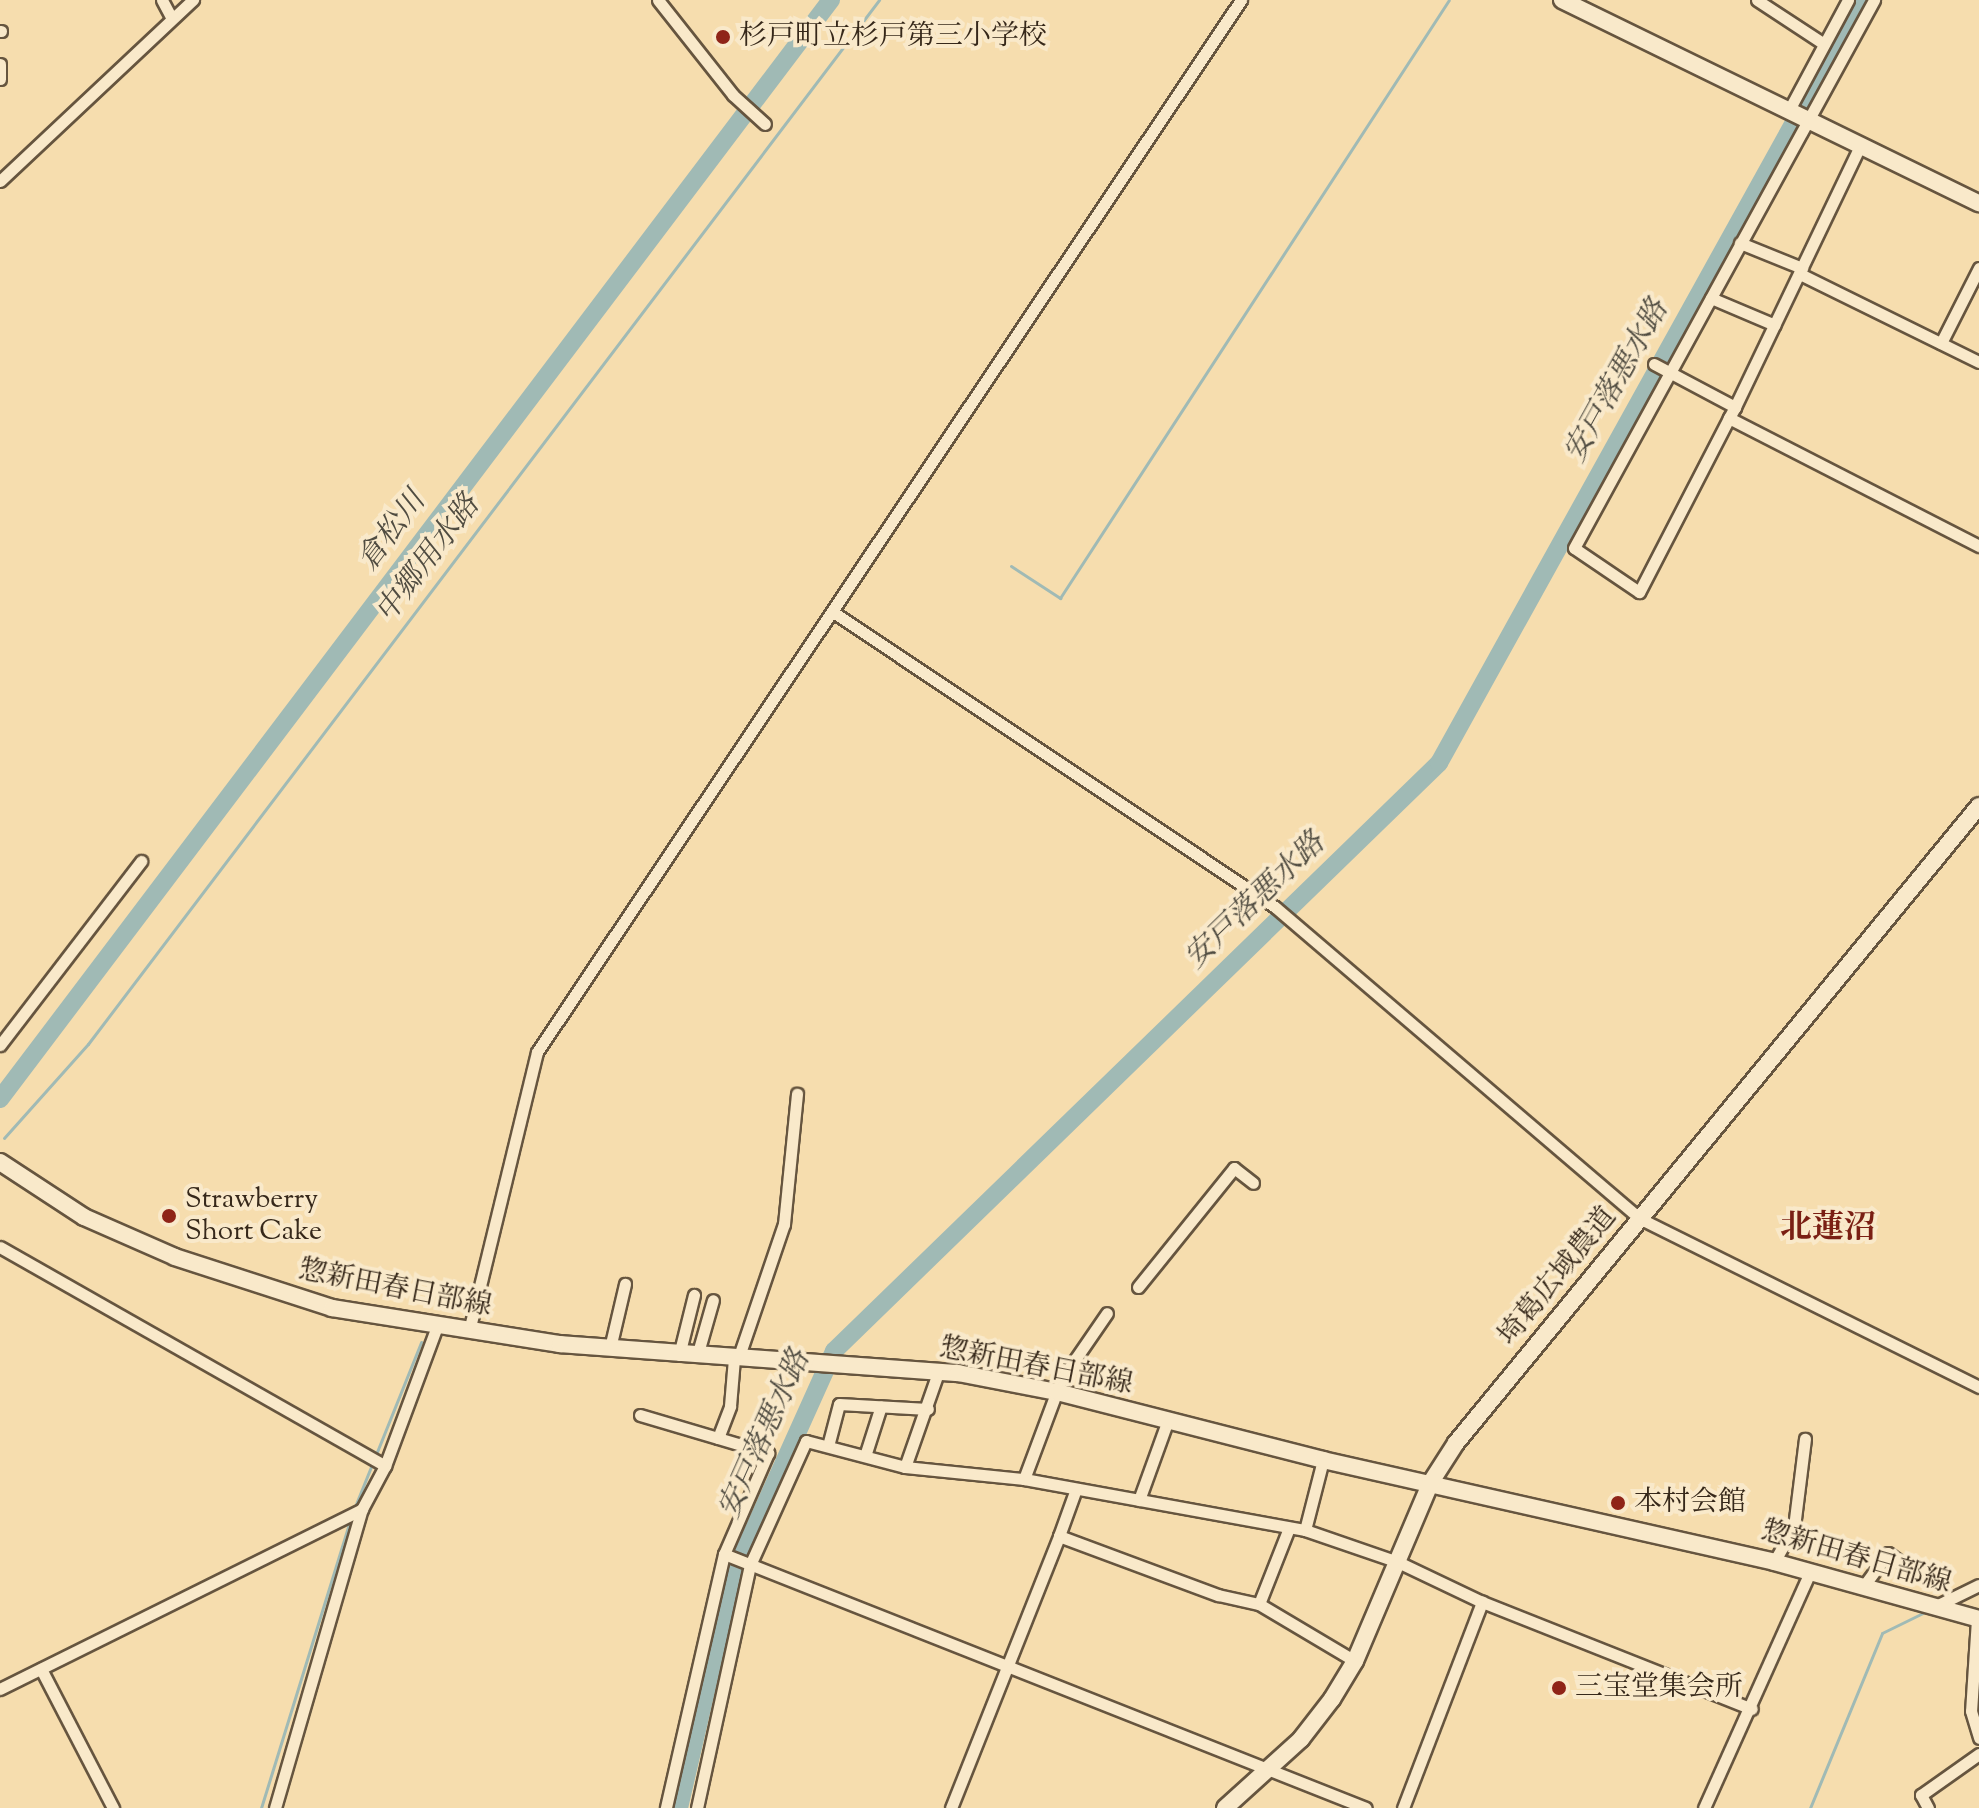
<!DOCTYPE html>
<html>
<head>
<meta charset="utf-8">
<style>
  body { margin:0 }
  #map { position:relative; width:1979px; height:1808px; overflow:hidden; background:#f6ddae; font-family:"Sorts Mill Goudy","Noto Serif JP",serif }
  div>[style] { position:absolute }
  .stream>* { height:3px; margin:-1.5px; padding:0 1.5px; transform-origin:1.5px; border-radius:1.5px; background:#a0bab5 }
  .river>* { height:18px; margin:-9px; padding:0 9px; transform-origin:9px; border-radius:9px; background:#a0bab5 }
  .roads { filter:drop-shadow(2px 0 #66553f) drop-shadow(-2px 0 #66553f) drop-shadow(0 2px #66553f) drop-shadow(0 -2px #66553f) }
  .street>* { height:11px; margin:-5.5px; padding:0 5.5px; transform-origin:5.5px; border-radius:5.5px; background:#f9e9ca }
  .secondary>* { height:16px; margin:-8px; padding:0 8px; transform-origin:8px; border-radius:8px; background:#f9e9ca }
  .dots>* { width:22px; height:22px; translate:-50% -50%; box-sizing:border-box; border:4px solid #f9e9ca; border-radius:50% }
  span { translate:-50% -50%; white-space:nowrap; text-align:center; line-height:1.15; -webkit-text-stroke:8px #f9e9ca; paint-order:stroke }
  .poi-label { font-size:28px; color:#36281a }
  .left { translate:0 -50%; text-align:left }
  .street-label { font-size:28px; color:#36281a }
  .water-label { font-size:30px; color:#504c41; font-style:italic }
  .quarter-label { font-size:32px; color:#7a1f14; font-weight:700 }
</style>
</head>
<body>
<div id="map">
  <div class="stream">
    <div style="left:1011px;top:566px;width:59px;rotate:33.1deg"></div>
    <div style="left:1060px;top:598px;width:713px;rotate:-56.96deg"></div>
    <div style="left:4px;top:1138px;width:126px;rotate:-48.2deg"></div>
    <div style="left:88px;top:1044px;width:1310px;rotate:-52.85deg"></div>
    <div style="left:354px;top:1509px;width:180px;rotate:-68.1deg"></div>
    <div style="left:1968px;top:1597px;width:12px;rotate:-24deg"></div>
    <div style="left:261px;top:1808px;width:301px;rotate:-72.8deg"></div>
    <div style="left:1810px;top:1808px;width:189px;rotate:-67.6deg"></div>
    <div style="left:1882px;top:1633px;width:50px;rotate:-26.1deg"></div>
  </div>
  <div class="river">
    <div style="left:0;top:1099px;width:1378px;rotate:-52.91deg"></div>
    <div style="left:679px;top:1808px;width:236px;rotate:-77deg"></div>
    <div style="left:732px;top:1578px;width:249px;rotate:-65.8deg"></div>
    <div style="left:834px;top:1351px;width:844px;rotate:-44.18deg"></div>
    <div style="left:1439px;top:763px;width:872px;rotate:-61deg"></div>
  </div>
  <div class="roads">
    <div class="street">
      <div style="left:162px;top:0;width:21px;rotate:62deg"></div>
      <div style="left:658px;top:0;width:121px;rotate:51.7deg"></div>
      <div style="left:733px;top:95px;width:43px;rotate:42.2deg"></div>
      <div style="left:1757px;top:0;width:80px;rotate:33.3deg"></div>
      <div style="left:0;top:31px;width:1px"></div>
      <div style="left:0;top:64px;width:15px;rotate:90deg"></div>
      <div style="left:1789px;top:110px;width:125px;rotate:-61.8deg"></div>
      <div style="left:0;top:181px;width:265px;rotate:-43.2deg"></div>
      <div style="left:1740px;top:243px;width:67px;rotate:22deg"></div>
      <div style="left:1800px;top:274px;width:199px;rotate:26.2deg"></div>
      <div style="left:1711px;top:298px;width:69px;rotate:22.9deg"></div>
      <div style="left:1941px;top:343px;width:84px;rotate:-63.1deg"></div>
      <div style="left:1654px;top:364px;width:92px;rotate:28deg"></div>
      <div style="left:1735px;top:407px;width:13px;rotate:119deg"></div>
      <div style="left:1729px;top:418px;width:281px;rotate:27.1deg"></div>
      <div style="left:1735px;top:407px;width:292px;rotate:-64.4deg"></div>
      <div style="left:1729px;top:418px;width:196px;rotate:117.3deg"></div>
      <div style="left:1639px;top:592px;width:78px;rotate:-145.9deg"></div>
      <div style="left:1574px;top:548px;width:625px;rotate:-61.3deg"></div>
      <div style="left:833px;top:612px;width:531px;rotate:33.72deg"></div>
      <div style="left:1275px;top:907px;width:479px;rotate:40.5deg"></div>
      <div style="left:1639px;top:1218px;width:380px;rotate:26.4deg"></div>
      <div style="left:0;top:1045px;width:232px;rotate:-52.5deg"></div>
      <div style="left:0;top:1247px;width:443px;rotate:29.6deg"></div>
      <div style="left:1138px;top:1287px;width:153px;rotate:-51.1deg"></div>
      <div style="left:1234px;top:1168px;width:24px;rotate:38deg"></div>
      <div style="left:469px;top:1331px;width:287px;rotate:-76.3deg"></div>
      <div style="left:537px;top:1052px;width:1266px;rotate:-56.21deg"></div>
      <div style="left:610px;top:1348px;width:66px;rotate:-76.8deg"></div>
      <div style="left:679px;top:1355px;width:62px;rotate:-76deg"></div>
      <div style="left:697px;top:1356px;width:58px;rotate:-74.1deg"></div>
      <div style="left:738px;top:1359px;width:143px;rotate:-71.2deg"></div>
      <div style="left:784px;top:1224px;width:131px;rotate:-84.3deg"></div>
      <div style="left:640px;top:1415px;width:134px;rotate:16.5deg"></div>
      <div style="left:768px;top:1453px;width:110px;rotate:113.5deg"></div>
      <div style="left:724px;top:1554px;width:261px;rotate:102.9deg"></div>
      <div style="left:718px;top:1438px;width:34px;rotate:-69deg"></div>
      <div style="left:730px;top:1406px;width:48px;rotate:-85.2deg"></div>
      <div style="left:828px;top:1446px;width:43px;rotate:-75.3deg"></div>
      <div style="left:839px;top:1404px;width:89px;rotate:3.2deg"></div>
      <div style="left:865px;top:1456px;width:52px;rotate:-72.3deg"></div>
      <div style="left:905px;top:1467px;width:100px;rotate:-70.7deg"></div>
      <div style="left:1024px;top:1479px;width:106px;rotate:-69.5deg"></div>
      <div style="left:1061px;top:1380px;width:81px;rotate:-55.5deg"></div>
      <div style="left:1139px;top:1500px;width:85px;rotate:-70.1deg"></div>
      <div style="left:1305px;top:1530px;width:72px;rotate:-75.6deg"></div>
      <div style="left:1059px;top:1536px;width:50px;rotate:-70.1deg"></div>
      <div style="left:724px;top:1554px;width:690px;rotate:21.59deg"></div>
      <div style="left:1774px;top:1562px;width:40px;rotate:-60.3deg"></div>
      <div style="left:1794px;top:1527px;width:89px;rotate:-82.9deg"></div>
      <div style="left:1863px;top:1587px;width:42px;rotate:-53.7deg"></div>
      <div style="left:1888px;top:1553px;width:24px;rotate:36deg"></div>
      <div style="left:1259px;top:1604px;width:82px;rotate:-68.5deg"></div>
      <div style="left:1934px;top:1607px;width:50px;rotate:-26.1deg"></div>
      <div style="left:1977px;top:1619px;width:92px;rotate:93.7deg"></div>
      <div style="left:1971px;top:1711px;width:28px;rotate:73deg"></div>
      <div style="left:41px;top:1669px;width:157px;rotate:62.6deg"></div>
      <div style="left:0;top:1689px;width:404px;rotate:-26.4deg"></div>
      <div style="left:362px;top:1509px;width:49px;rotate:-61.9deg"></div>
      <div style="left:385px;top:1466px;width:149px;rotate:-69.6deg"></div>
      <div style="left:275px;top:1808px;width:311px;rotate:-73.8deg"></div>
      <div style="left:697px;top:1808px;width:249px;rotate:-77.7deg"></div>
      <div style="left:750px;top:1565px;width:136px;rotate:-65.7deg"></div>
      <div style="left:806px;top:1441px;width:102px;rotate:14.7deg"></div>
      <div style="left:905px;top:1467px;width:120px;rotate:5.8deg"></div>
      <div style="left:1024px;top:1479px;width:286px;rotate:10.3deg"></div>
      <div style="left:1305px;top:1530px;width:98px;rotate:19deg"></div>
      <div style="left:1398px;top:1562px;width:93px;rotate:25.5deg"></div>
      <div style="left:1482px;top:1602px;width:290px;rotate:21.6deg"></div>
      <div style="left:951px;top:1808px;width:293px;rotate:-68.3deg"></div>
      <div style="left:1059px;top:1536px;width:170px;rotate:20.4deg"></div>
      <div style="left:1218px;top:1595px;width:42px;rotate:12.4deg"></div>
      <div style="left:1259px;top:1604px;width:112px;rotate:30.7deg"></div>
      <div style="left:1403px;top:1808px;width:221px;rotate:-69deg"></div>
      <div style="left:1704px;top:1808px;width:259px;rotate:-65.8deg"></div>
      <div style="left:1928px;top:1808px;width:15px;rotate:-118deg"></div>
      <div style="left:1921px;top:1795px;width:71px;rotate:-35.3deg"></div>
    </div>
    <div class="secondary">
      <div style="left:1562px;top:0;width:464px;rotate:26deg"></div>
      <div style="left:0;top:1162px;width:100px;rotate:33.2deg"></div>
      <div style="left:84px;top:1217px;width:99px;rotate:23.7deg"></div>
      <div style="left:175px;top:1257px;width:165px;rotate:18deg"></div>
      <div style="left:332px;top:1308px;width:231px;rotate:9deg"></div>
      <div style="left:560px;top:1344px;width:399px;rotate:4.2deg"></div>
      <div style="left:958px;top:1373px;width:101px;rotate:10.9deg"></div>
      <div style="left:1057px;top:1392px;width:275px;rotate:14.3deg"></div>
      <div style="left:1323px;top:1460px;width:462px;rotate:12.7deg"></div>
      <div style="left:1774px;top:1562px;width:213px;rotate:15.5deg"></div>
      <div style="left:1225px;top:1808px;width:103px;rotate:-42.2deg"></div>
      <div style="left:1301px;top:1739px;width:51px;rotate:-52.2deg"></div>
      <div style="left:1332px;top:1699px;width:44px;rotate:-58.8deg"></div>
      <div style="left:1355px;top:1661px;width:194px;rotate:-67deg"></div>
      <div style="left:1431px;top:1482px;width:46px;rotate:-57.3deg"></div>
      <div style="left:1456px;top:1443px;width:824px;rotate:-50.61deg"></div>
    </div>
  </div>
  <div class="dots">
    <div style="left:723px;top:37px;background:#8f2418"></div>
    <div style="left:169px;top:1216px;background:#8f2418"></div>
    <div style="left:1618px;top:1503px;background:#8f2418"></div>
    <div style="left:1559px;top:1688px;background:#8f2418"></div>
  </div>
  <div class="poi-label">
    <span class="left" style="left:739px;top:37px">杉戸町立杉戸第三小学校</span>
    <span class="left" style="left:185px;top:1216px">Strawberry<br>Short Cake</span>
    <span class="left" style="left:1634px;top:1503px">本村会館</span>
    <span class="left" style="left:1575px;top:1688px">三宝堂集会所</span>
  </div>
  <div class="street-label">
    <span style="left:1558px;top:1277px;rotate:-51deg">埼葛広域農道</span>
    <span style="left:395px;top:1289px;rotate:11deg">惣新田春日部線</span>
    <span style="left:1036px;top:1367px;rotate:11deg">惣新田春日部線</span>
    <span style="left:1856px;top:1558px;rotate:16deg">惣新田春日部線</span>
  </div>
  <div class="water-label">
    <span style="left:1618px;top:382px;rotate:-61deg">安戸落悪水路</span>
    <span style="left:393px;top:532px;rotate:-53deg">倉松川</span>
    <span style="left:429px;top:560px;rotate:-53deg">中郷用水路</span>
    <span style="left:1256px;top:902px;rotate:-44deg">安戸落悪水路</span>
    <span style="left:766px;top:1435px;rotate:-66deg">安戸落悪水路</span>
  </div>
  <div class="quarter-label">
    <span style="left:1828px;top:1229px">北蓮沼</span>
  </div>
</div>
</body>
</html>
